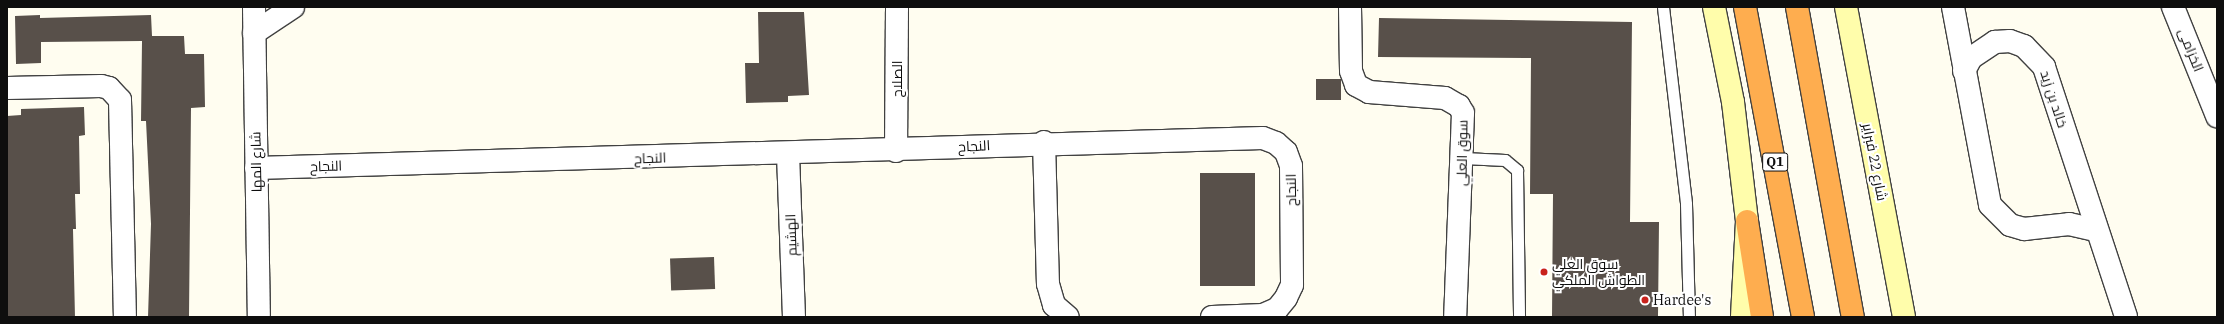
<!DOCTYPE html>
<html>
<head>
<meta charset="utf-8">
<style>
  body { margin:0 }
  #map { position:relative; width:2224px; height:324px; overflow:hidden; background:#fffdf0; font-family:"IBM Plex Serif",Cairo,serif }
  div>[style] { position:absolute }
  .building>* { inset:0; background:#58504a; transform-origin:0 0 }
  .roads { filter:drop-shadow(1px 0 #414141) drop-shadow(-1px 0 #414141) drop-shadow(0 1px #414141) drop-shadow(0 -1px #414141) }
  .service>* { height:11px; margin:-5.5px; padding:0 5.5px; transform-origin:5.5px; border-radius:5.5px; background:#fff }
  .minor>* { height:22px; margin:-11px; padding:0 11px; transform-origin:11px; border-radius:11px; background:#fff }
  .tertiary>* { height:22px; margin:-11px; padding:0 11px; transform-origin:11px; border-radius:11px; background:#fff }
  .secondary>* { height:22px; margin:-11px; padding:0 11px; transform-origin:11px; border-radius:11px; background:#fffdab }
  .motorway>* { height:22px; margin:-11px; padding:0 11px; transform-origin:11px; border-radius:11px; background:#fead4f }
  .dots>* { width:11px; height:11px; translate:-50% -50%; box-sizing:border-box; border:2px solid #fff; border-radius:50% }
  span { translate:-50% -50%; white-space:nowrap; text-align:center; line-height:1.15; -webkit-text-stroke:4px #fff; paint-order:stroke }
  .shield-label span { padding:1px 3px; background:#fff; border:1px solid; border-radius:3px; -webkit-text-stroke-width:0 }
  .shield-label { font-size:13px; color:#0e0e0e; font-weight:700 }
  .street-label { font-size:14px; color:#0e0e0e }
  .poi-label { font-size:14px; color:#0e0e0e }
  .left { translate:0 -50%; text-align:left }
  .frame { position:absolute; inset:0; border:8px solid #0e0e0e; pointer-events:none }
</style>
</head>
<body>
<div id="map">
  <div class="building">
    <div style="clip-path:polygon(758px 12px,804px 12px,809px 95px,788px 96px,788px 102px,746px 103px,745px 63px,759px 63px)"></div>
    <div style="clip-path:polygon(40px 15px,40px 18px,151px 15px,152px 36px,184px 36px,185px 54px,204px 54px,205px 107px,191px 108px,189px 317px,148px 317px,151px 224px,146px 121px,141px 121px,142px 41px,41px 42px,41px 63px,16px 64px,15px 16px)"></div>
    <div style="clip-path:polygon(1379px 18px,1632px 22px,1630px 222px,1659px 222px,1658px 317px,1552px 317px,1553px 194px,1530px 194px,1531px 58px,1378px 57px)"></div>
    <div style="left:1316px;top:79px;width:25px;height:21px"></div>
    <div style="clip-path:polygon(84px 107px,85px 135px,79px 136px,80px 194px,75px 194px,76px 229px,73px 229px,75px 317px,7px 317px,7px 116px,21px 115px,21px 109px)"></div>
    <div style="left:1200px;top:173px;width:55px;height:113px"></div>
    <div style="left:714px;top:257px;width:32px;height:44px;rotate:88deg"></div>
  </div>
  <div class="roads">
    <div class="service">
      <div style="left:1663px;top:7px;width:198px;rotate:83.3deg"></div>
      <div style="left:1686px;top:204px;width:113px;rotate:88.5deg"></div>
      <div style="left:1463px;top:158px;width:42px;rotate:2.7deg"></div>
      <div style="left:1505px;top:160px;width:16px;rotate:40deg"></div>
      <div style="left:1517px;top:170px;width:147px;rotate:89.2deg"></div>
    </div>
    <div class="minor">
      <div style="left:1350px;top:7px;width:64px;rotate:89.1deg"></div>
      <div style="left:1351px;top:71px;width:15px;rotate:70deg"></div>
      <div style="left:1356px;top:85px;width:15px;rotate:28deg"></div>
      <div style="left:1369px;top:92px;width:76px;rotate:4.5deg"></div>
      <div style="left:1445px;top:98px;width:16px;rotate:30deg"></div>
      <div style="left:1459px;top:106px;width:8px;rotate:60deg"></div>
      <div style="left:1463px;top:113px;width:204px;rotate:92.2deg"></div>
      <div style="left:1953px;top:7px;width:201px;rotate:79.4deg"></div>
      <div style="left:1990px;top:205px;width:28px;rotate:45deg"></div>
      <div style="left:2010px;top:225px;width:15px;rotate:16deg"></div>
      <div style="left:2024px;top:229px;width:45px;rotate:-6.3deg"></div>
      <div style="left:2069px;top:224px;width:28px;rotate:13deg"></div>
      <div style="left:2173px;top:7px;width:118px;rotate:68deg"></div>
      <div style="left:254px;top:33px;width:47px;rotate:-33.7deg"></div>
      <div style="left:1964px;top:71px;width:15px;rotate:-62deg"></div>
      <div style="left:1971px;top:58px;width:29px;rotate:-34deg"></div>
      <div style="left:1995px;top:42px;width:15px;rotate:-4deg"></div>
      <div style="left:2010px;top:41px;width:15px;rotate:20deg"></div>
      <div style="left:2024px;top:46px;width:29px;rotate:46deg"></div>
      <div style="left:2044px;top:67px;width:263px;rotate:71.8deg"></div>
      <div style="left:7px;top:88px;width:94px;rotate:-1.2deg"></div>
      <div style="left:101px;top:86px;width:8px;rotate:14deg"></div>
      <div style="left:109px;top:88px;width:16px;rotate:47deg"></div>
      <div style="left:120px;top:100px;width:217px;rotate:88.7deg"></div>
      <div style="left:1044px;top:142px;width:142px;rotate:88.4deg"></div>
      <div style="left:1048px;top:284px;width:22px;rotate:74deg"></div>
      <div style="left:1054px;top:305px;width:18px;rotate:41deg"></div>
      <div style="left:896px;top:151px;width:144px;rotate:-89.6deg"></div>
      <div style="left:788px;top:154px;width:163px;rotate:87.9deg"></div>
      <div style="left:256px;top:168px;width:1007px;rotate:-1.71deg"></div>
      <div style="left:1263px;top:138px;width:14px;rotate:21deg"></div>
      <div style="left:1276px;top:143px;width:13px;rotate:42deg"></div>
      <div style="left:1286px;top:152px;width:15px;rotate:70deg"></div>
      <div style="left:1291px;top:166px;width:119px;rotate:89.5deg"></div>
      <div style="left:1292px;top:285px;width:14px;rotate:115deg"></div>
      <div style="left:1286px;top:298px;width:14px;rotate:129deg"></div>
      <div style="left:1277px;top:309px;width:15px;rotate:157deg"></div>
      <div style="left:1263px;top:315px;width:51px;rotate:177.8deg"></div>
    </div>
    <div class="tertiary">
      <div style="left:254px;top:7px;width:310px;rotate:89.1deg"></div>
    </div>
    <div class="secondary">
      <div style="left:1714px;top:7px;width:97px;rotate:78.7deg"></div>
      <div style="left:1733px;top:102px;width:120px;rotate:83.3deg"></div>
      <div style="left:1747px;top:221px;width:96px;rotate:93deg"></div>
      <div style="left:1846px;top:7px;width:315px;rotate:79.4deg"></div>
    </div>
    <div class="motorway">
      <div style="left:1745px;top:7px;width:315px;rotate:79.4deg"></div>
      <div style="left:1797px;top:7px;width:315px;rotate:79.8deg"></div>
      <div style="left:1747px;top:221px;width:97px;rotate:81.1deg"></div>
    </div>
  </div>
  <div class="dots">
    <div style="left:1544px;top:272px;background:#c9221c"></div>
    <div style="left:1645px;top:300px;background:#c9221c"></div>
  </div>
  <div class="shield-label">
    <span style="left:1775px;top:162px">Q1</span>
  </div>
  <div class="street-label">
    <span style="left:2191px;top:50px;rotate:68deg">الخزامى</span>
    <span style="left:897px;top:79px;rotate:-90deg">الصلاح</span>
    <span style="left:2054px;top:99px;rotate:72deg">خالد بن زيد</span>
    <span style="left:974px;top:146px;rotate:-3deg">النجاح</span>
    <span style="left:1462px;top:153px;rotate:-89deg">سوق العلي</span>
    <span style="left:650px;top:158px;rotate:-2deg">النجاح</span>
    <span style="left:256px;top:162px;rotate:-91deg">شارع المها</span>
    <span style="left:1875px;top:162px;rotate:79deg">شارع 22 فبراير</span>
    <span style="left:326px;top:166px;rotate:-2deg">النجاح</span>
    <span style="left:1291px;top:190px;rotate:-91deg">النجاح</span>
    <span style="left:791px;top:235px;rotate:-92deg">الهشيم</span>
  </div>
  <div class="poi-label">
    <span class="left" style="left:1552px;top:272px">سوق العلي<br>الطواش الملكي</span>
    <span class="left" style="left:1653px;top:300px">Hardee's</span>
  </div>
  <div class="frame"></div>
</div>
</body>
</html>
